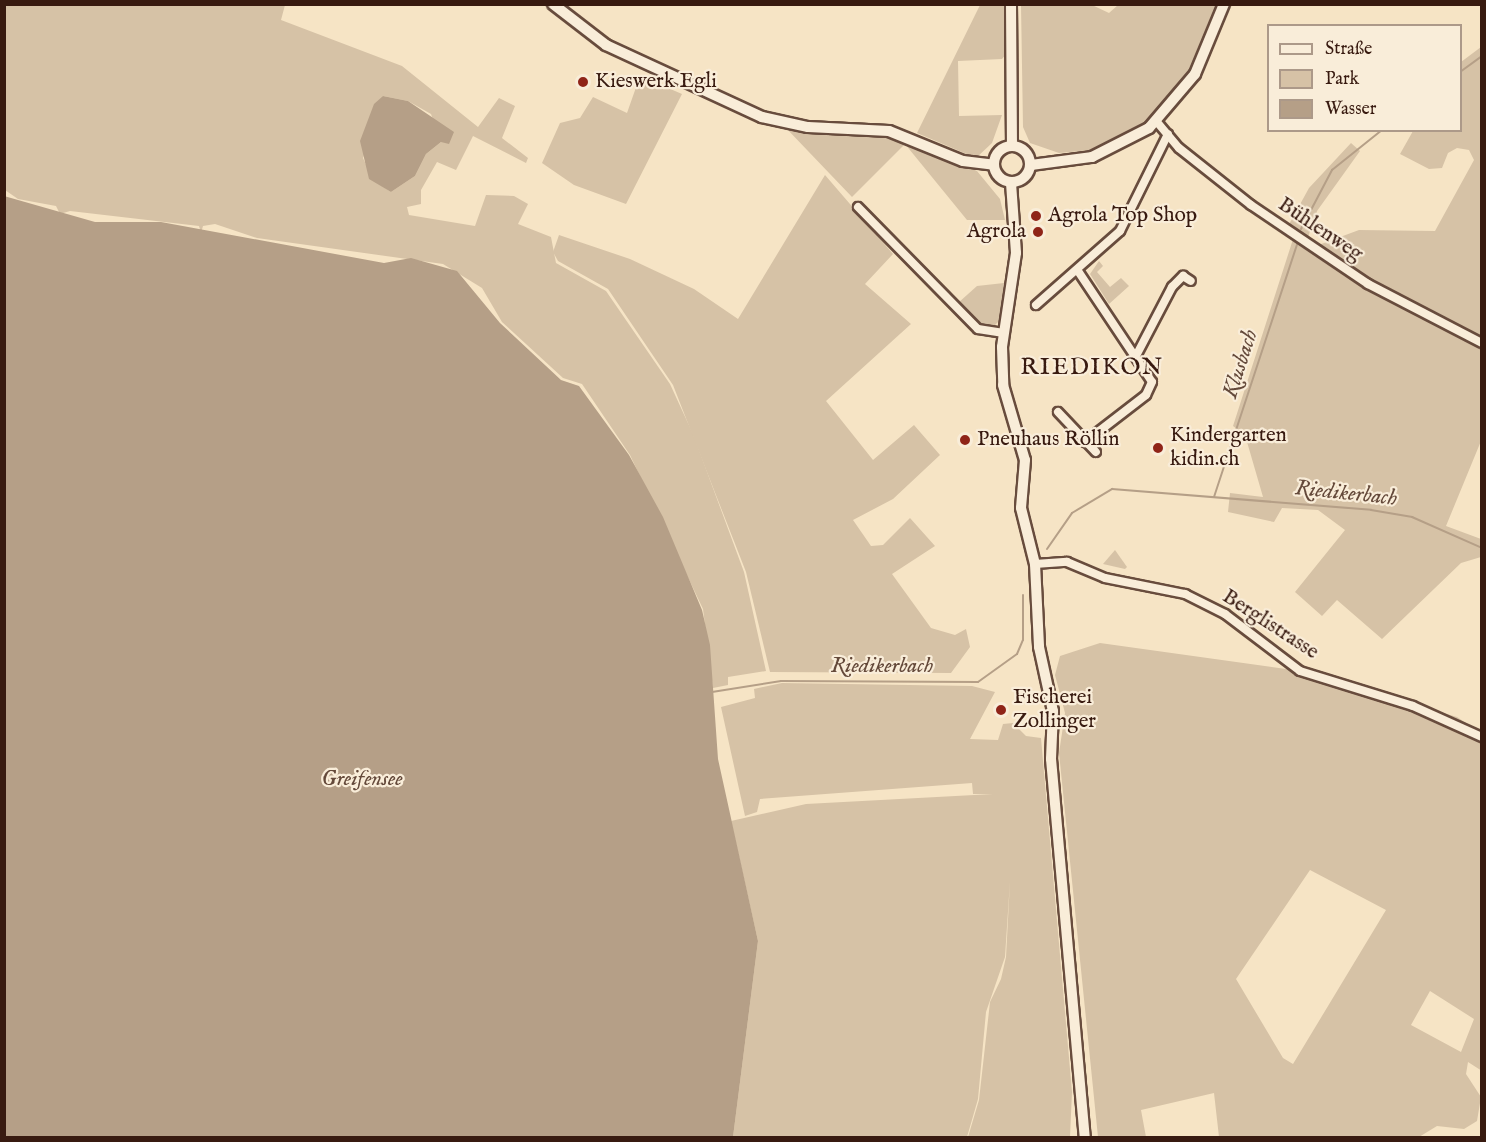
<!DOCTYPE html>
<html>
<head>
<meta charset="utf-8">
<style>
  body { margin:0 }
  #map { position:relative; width:1486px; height:1142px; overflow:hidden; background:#f6e4c5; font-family:"IM FELL English",serif }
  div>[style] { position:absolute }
  .green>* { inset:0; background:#d6c2a6 }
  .water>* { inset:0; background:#b59f87 }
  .stream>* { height:2px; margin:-1px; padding:0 1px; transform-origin:1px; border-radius:1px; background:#b59f87 }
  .roads { filter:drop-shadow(2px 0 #684c3d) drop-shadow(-2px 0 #684c3d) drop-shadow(0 2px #684c3d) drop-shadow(0 -2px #684c3d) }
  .street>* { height:8px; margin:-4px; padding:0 4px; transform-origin:4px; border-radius:4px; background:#f9edd9 }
  .secondary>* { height:10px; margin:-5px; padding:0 5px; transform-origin:5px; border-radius:5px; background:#f9edd9 }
  .secondary>.ring { margin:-5px; padding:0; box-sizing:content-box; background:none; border:10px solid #f9edd9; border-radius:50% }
  .dots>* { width:16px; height:16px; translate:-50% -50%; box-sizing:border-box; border:3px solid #f9edd9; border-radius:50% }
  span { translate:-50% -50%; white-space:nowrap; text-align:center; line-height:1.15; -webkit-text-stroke:4.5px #f9edd9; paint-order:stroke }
  .poi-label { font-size:21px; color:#381a10 }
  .left { translate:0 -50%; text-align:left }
  .right { translate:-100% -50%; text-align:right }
  .street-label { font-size:21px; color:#381a10 }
  .water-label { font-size:22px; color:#64493a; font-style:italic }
  .quarter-label { font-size:24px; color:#381a10; letter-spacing:1.5px }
  .frame { position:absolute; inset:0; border:6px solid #381a10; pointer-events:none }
  .legend { position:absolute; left:1267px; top:24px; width:195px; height:108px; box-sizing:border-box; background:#f9edd9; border:2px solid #ac9989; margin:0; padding:8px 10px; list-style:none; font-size:18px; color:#381a10 }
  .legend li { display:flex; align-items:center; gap:12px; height:30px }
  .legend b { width:30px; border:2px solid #ac9989 }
</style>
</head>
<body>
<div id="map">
  <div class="green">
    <div style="clip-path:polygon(evenodd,4px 5px,285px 5px,281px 20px,402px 66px,478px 127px,499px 98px,515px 106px,502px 138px,528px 158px,526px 163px,473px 136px,456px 170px,437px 162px,421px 190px,421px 204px,407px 207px,409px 215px,475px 226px,486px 195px,514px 196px,528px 204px,518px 224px,551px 237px,556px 263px,606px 291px,670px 384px,693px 434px,744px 572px,766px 671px,728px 677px,728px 685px,713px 688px,703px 609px,630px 455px,582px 384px,563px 378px,502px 322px,482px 288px,443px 264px,257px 238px,215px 224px,203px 226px,201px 233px,199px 226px,70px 211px,60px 214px,56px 206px,18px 199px,5px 190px,4px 5px,383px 96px,408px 101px,431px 114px,441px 142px,426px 154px,415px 176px,391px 192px,373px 180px,363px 158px,383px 96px)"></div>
    <div style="clip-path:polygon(980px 5px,1007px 5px,1007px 53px,1002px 59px,958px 61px,959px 116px,1002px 115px,992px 143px,976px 158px,917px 133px)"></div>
    <div style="clip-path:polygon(1021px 5px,1092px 5px,1109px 13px,1118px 5px,1224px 5px,1195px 74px,1153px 119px,1091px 150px,1059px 153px,1030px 143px,1023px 127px)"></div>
    <div style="clip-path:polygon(1481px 47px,1481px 441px,1446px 526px,1481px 539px,1481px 557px,1461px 563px,1382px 639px,1337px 600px,1322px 616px,1295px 592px,1345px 530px,1318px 510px,1282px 508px,1274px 522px,1228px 512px,1230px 493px,1263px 497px,1245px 435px,1233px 426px,1295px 233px,1287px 228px,1309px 188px,1351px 143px,1360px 151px,1317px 211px,1307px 240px,1316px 246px,1359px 230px,1435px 231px,1474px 160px,1469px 150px,1457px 148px,1448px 153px,1442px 168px,1429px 169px,1400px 154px,1413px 131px,1460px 130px,1461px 62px)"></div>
    <div style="clip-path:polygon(640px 76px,682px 94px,626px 204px,574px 185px,542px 163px,560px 123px,580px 118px,593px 97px,627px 113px)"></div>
    <div style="clip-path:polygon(786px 128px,891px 135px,977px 171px,1000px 199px,1005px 220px,967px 220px,905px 144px,852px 197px)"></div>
    <div style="clip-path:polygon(825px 175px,893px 254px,865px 284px,911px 324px,826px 401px,873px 460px,914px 425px,940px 455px,893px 499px,853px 520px,871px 546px,883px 545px,910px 518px,935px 546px,892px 574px,931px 628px,955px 635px,966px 629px,970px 647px,951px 673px,770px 672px,746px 572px,673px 385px,608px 289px,558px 261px,553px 252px,559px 235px,630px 259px,694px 289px,738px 319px)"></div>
    <div style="clip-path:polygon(1099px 261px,1103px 266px,1097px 272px,1110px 287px,1121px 278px,1129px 286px,1109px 304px,1090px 274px)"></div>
    <div style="clip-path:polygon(1004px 283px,1000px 320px,994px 326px,983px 325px,958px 303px,977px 286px)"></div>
    <div style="clip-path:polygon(1115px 550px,1127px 567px,1125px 569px,1103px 564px)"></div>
    <div style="clip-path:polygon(evenodd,1100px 643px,1300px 671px,1457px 717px,1481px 733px,1482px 1071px,1468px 1062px,1466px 1074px,1481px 1097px,1477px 1121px,1464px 1129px,1437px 1126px,1419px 1137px,1219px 1137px,1214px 1093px,1141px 1110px,1146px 1137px,1098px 1137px,1059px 753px,1065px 713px,1055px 675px,1060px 656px,1100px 643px,1310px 870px,1386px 910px,1293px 1064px,1283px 1058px,1236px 979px,1310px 870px,1100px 643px,1430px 991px,1474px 1019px,1461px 1052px,1411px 1025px,1430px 991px)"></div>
    <div style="clip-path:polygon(782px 683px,972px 686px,995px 692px,970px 739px,998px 740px,1003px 724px,1013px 723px,1026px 736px,1041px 738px,1072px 1092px,1070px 1137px,968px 1137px,979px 1100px,990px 1002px,1001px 979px,1006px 957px,1010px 881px,1005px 957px,986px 1012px,978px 1099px,967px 1137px,733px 1137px,758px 941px,731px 821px,806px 804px,993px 794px,973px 794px,972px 783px,760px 799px,757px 812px,745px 816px,721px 707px,755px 698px,754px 689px)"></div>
  </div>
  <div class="water">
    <div style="clip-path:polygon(383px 96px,408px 101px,454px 132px,449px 144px,441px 142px,426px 154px,415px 176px,391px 192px,369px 179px,360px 141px,374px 104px)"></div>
    <div style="clip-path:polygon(4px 196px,95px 222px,161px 222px,384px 263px,411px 258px,457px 271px,500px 323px,561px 380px,579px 386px,629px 455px,663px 517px,702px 610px,710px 645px,718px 759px,758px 941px,733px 1137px,5px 1137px)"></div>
  </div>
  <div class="stream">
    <div style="left:1460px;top:72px;width:27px;rotate:-36deg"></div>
    <div style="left:1301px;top:229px;width:67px;rotate:-62.3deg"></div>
    <div style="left:1332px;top:170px;width:64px;rotate:-38.7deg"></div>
    <div style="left:1214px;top:497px;width:269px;rotate:-71.8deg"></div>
    <div style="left:1047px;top:549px;width:44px;rotate:-55.2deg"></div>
    <div style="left:1072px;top:513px;width:47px;rotate:-31deg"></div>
    <div style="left:1112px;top:489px;width:260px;rotate:4.6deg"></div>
    <div style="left:1371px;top:510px;width:42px;rotate:9.7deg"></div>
    <div style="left:1412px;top:517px;width:77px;rotate:23.9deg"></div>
    <div style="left:712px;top:692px;width:70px;rotate:-9.1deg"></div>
    <div style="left:781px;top:681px;width:197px;rotate:0.3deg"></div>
    <div style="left:978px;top:682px;width:48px;rotate:-35.7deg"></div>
    <div style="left:1017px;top:654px;width:15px;rotate:-67deg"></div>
    <div style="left:1023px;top:640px;width:45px;rotate:-90deg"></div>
  </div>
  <div class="roads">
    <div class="street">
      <div style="left:1157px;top:122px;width:34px;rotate:50deg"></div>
      <div style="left:1179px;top:148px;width:92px;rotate:38.4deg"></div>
      <div style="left:1251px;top:205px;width:141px;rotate:34deg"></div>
      <div style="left:1368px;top:284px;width:128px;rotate:27.4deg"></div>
      <div style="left:858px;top:207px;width:171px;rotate:45.5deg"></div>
      <div style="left:978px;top:329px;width:26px;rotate:9deg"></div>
      <div style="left:1078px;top:271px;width:133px;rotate:56.3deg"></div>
      <div style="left:1152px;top:382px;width:14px;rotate:115deg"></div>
      <div style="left:1146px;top:395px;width:77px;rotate:142.4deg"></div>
      <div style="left:1036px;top:305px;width:112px;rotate:-41.4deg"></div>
      <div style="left:1120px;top:231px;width:108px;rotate:-63.7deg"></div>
      <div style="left:1137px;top:354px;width:76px;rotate:-62.4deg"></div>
      <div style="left:1172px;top:287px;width:16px;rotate:-45deg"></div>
      <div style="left:1183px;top:276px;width:9px;rotate:32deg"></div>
      <div style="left:1058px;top:412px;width:55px;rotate:46.5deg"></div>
      <div style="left:1035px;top:564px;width:32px;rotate:-4deg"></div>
      <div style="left:1067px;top:562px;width:41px;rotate:22.8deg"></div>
      <div style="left:1105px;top:578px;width:82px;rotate:11.3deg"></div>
      <div style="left:1185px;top:594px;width:45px;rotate:26.6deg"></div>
      <div style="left:1225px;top:614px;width:94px;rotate:37.2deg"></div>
      <div style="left:1300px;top:671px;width:118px;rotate:17.2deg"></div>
      <div style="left:1413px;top:706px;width:76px;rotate:24.2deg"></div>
    </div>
    <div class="secondary">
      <div style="left:553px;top:4px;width:67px;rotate:37.7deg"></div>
      <div style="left:606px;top:45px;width:172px;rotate:24.8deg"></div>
      <div style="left:762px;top:117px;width:47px;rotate:12.3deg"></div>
      <div style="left:808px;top:127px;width:81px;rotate:2.8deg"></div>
      <div style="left:889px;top:131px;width:80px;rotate:22.1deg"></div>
      <div style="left:963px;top:161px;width:31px;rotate:7deg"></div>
      <div style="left:1011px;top:4px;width:142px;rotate:89.6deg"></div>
      <div class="ring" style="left:994px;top:146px;width:26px;height:26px"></div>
      <div style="left:1031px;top:165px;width:62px;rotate:-7.5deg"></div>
      <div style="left:1092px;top:157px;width:64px;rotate:-27deg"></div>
      <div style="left:1149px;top:128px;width:71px;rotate:-49.6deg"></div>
      <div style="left:1195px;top:74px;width:76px;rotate:-67.5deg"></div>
      <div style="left:1011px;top:183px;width:70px;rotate:85.9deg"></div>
      <div style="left:1016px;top:253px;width:95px;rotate:98.5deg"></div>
      <div style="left:1002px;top:347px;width:38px;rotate:88deg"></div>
      <div style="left:1003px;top:385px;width:78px;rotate:73.7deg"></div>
      <div style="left:1025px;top:460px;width:48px;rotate:94.8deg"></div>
      <div style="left:1021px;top:508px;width:58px;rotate:76deg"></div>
      <div style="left:1035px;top:564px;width:83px;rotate:87.2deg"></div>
      <div style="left:1039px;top:647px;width:66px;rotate:77.7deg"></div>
      <div style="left:1053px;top:711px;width:48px;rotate:92.4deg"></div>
      <div style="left:1051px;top:759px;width:381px;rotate:84.9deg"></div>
    </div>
  </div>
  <div class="dots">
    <div style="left:583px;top:82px;background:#8f2418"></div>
    <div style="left:1036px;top:216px;background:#8f2418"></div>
    <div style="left:1038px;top:232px;background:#8f2418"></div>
    <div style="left:965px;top:440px;background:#8f2418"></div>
    <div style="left:1158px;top:448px;background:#8f2418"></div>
    <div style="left:1001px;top:710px;background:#8f2418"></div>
  </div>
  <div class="poi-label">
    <span class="left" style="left:595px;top:82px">Kieswerk Egli</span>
    <span class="left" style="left:1048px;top:216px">Agrola Top Shop</span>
    <span class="right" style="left:1026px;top:232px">Agrola</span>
    <span class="left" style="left:1170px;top:448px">Kindergarten<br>kidin.ch</span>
    <span class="left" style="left:977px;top:440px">Pneuhaus Röllin</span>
    <span class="left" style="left:1013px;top:710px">Fischerei<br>Zollinger</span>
  </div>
  <div class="street-label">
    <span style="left:1320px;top:230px;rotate:34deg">Bühlenweg</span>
    <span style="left:1270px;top:625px;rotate:33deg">Berglistrasse</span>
  </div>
  <div class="water-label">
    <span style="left:1241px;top:364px;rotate:-72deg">Klusbach</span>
    <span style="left:1346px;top:494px;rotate:6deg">Riedikerbach</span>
    <span style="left:882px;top:667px">Riedikerbach</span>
    <span style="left:362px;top:780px">Greifensee</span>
  </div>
  <div class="quarter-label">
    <span style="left:1092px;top:368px">RIEDIKON</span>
  </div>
  <div class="frame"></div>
  <ul class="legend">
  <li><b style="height:8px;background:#f9edd9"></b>Straße</li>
  <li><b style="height:16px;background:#d6c2a6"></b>Park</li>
  <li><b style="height:16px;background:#b59f87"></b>Wasser</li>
  </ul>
</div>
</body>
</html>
